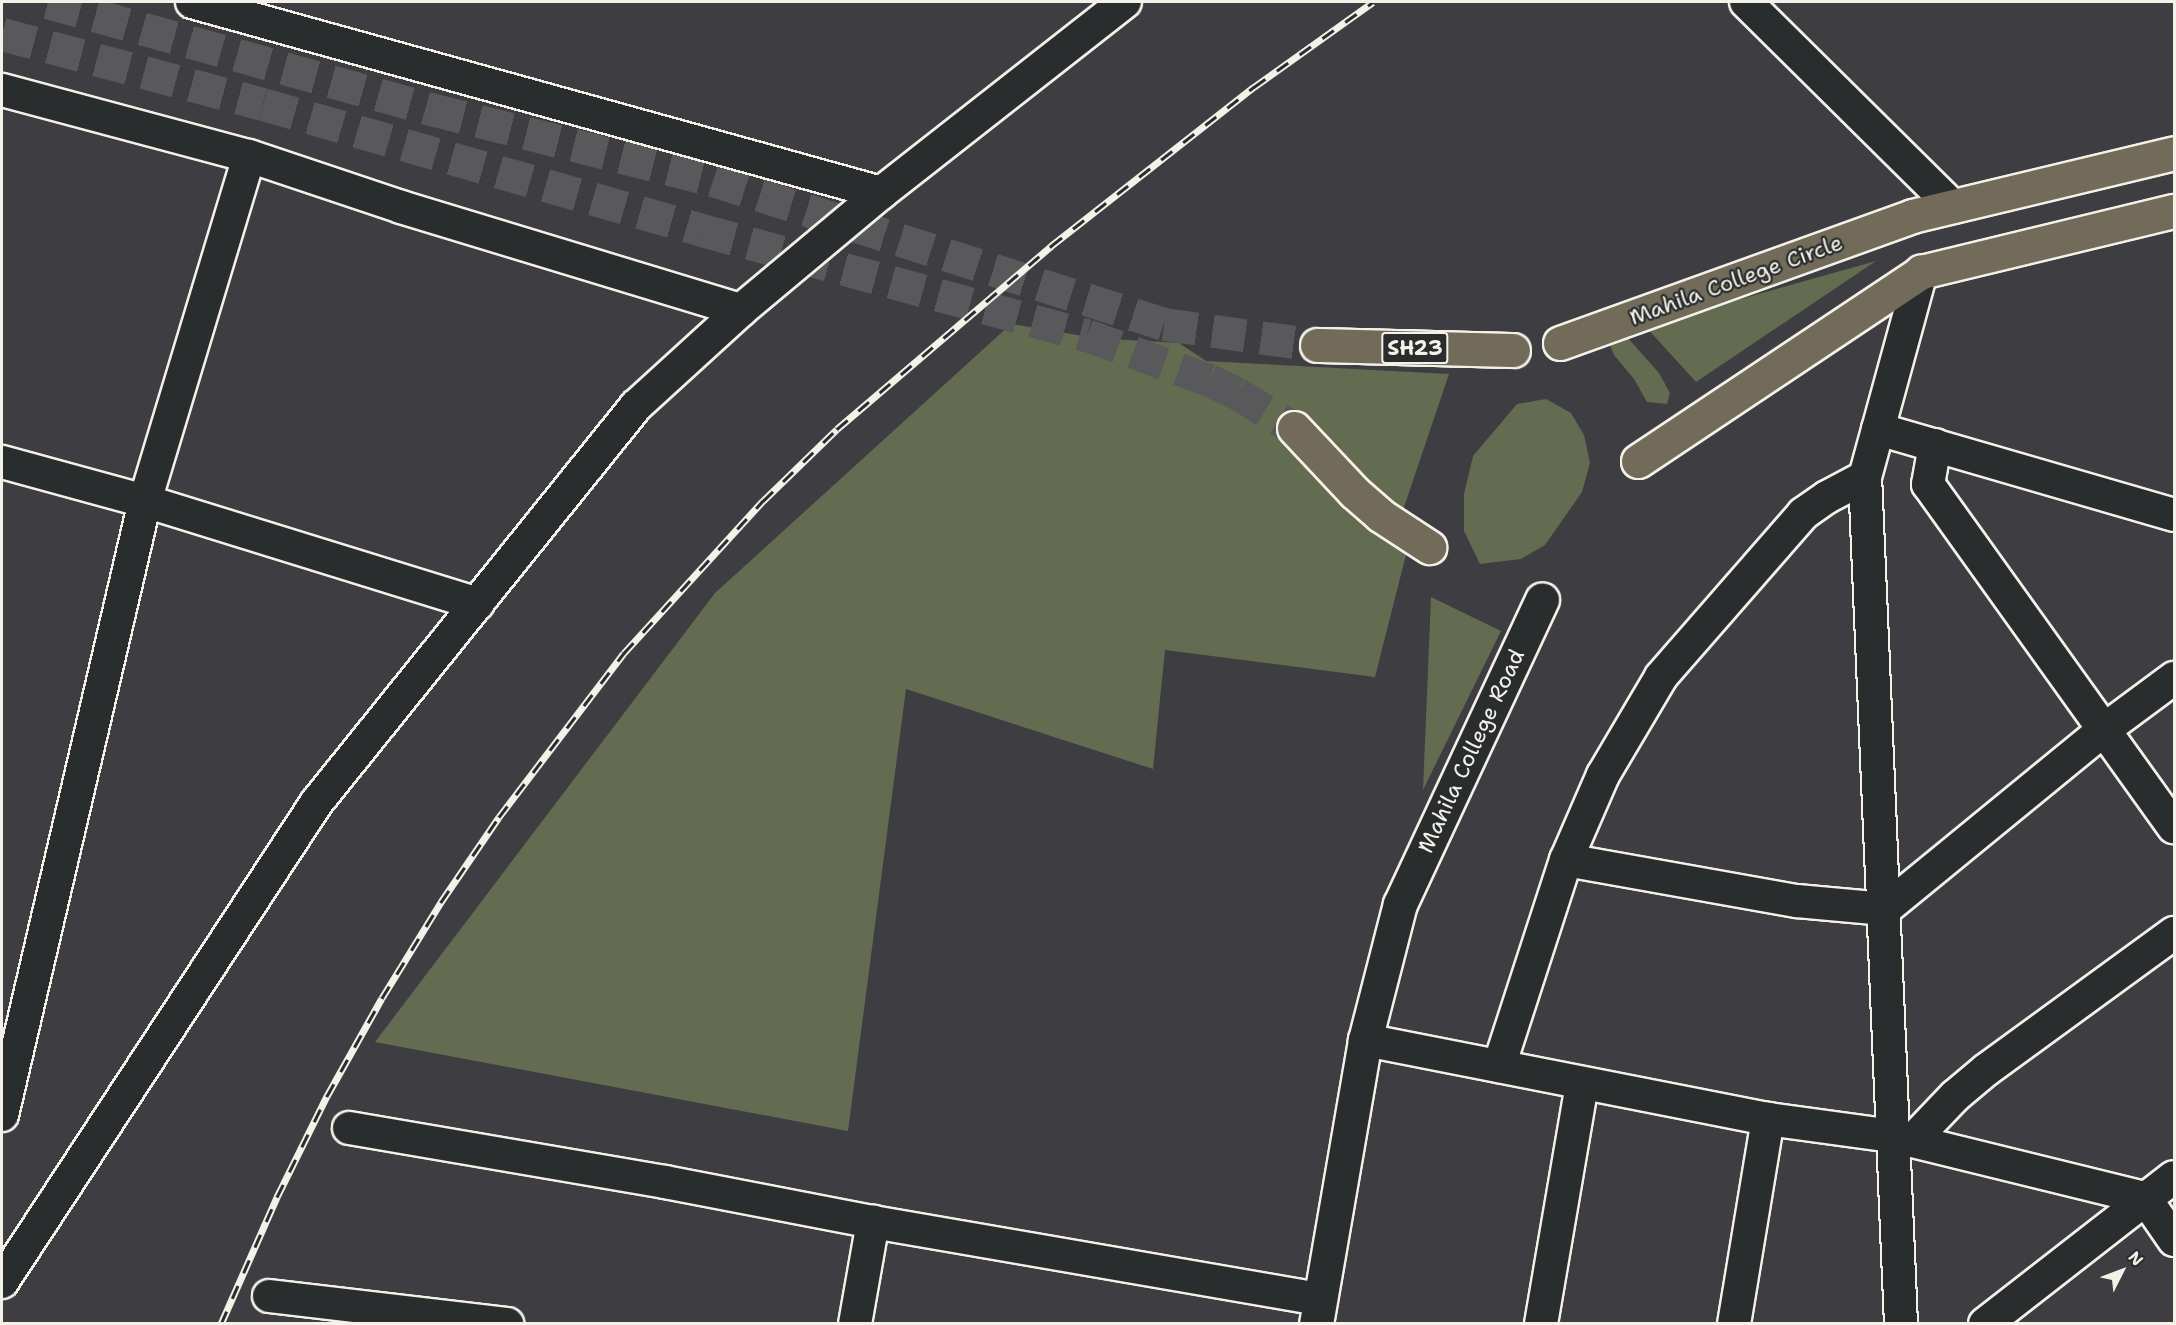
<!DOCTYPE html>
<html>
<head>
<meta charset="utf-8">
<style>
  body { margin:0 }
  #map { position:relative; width:2176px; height:1325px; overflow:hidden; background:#3e3d42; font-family:"Shantell Sans",sans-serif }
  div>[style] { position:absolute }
  .green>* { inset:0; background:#636b50 }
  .primary-tunnel>* { height:33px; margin-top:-16.5px; transform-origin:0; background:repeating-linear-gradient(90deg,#59585b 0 33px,transparent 0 49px) }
  .roads { filter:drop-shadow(2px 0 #f4f1e8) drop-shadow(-2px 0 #f4f1e8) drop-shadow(0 2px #f4f1e8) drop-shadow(0 -2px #f4f1e8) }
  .street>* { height:32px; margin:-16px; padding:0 16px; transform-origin:16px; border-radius:16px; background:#2a2d2e }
  .secondary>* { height:33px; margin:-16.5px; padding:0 16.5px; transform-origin:16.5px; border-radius:16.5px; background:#2a2d2e }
  .primary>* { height:33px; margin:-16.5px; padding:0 16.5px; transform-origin:16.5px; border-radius:16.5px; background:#726b5a }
  .rail>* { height:7px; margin-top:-3.5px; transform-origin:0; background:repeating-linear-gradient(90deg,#2a2d2e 0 14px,#f4f1e8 0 28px); box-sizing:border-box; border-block:2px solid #f4f1e8 }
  span { translate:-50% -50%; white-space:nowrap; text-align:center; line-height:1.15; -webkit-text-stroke:4.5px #2a2d2e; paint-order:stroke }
  .shield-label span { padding:2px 4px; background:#2a2d2e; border:2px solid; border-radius:4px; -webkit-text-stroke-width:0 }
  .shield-label { font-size:21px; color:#f4f1e8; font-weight:700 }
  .street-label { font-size:22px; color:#f4f1e8 }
  .frame { position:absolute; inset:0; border:3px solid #f4f1e8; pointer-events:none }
  .north { position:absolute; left:2092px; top:1241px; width:60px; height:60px; -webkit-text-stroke:4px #2a2d2e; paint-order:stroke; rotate:48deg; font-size:16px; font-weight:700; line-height:24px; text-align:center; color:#f4f1e8 }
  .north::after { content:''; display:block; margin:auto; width:21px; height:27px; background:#f4f1e8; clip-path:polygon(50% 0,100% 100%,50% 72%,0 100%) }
</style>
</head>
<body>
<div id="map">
  <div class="green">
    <div style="clip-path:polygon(1876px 261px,1696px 382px,1645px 326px)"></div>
    <div style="clip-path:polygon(1011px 324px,1095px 338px,1179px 343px,1206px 361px,1449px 374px,1399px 522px,1410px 539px,1375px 677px,1165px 650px,1153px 769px,906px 689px,848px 1131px,375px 1042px,715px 593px)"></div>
    <div style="clip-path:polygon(1619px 335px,1627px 337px,1659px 373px,1670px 393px,1667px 404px,1647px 402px,1634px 379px,1614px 355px,1610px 345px)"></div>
    <div style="clip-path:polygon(1546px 399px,1571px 413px,1584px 435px,1590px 463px,1582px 492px,1545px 545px,1521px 559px,1480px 564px,1464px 531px,1464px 494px,1473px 456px,1517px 404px)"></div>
    <div style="clip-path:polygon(1431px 597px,1501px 631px,1423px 790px)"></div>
  </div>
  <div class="primary-tunnel">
    <div style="left:48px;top:2px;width:398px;rotate:15.6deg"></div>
    <div style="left:431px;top:109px;width:291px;rotate:14.1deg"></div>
    <div style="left:713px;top:180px;width:473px;rotate:17.7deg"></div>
    <div style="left:1164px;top:324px;width:154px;rotate:7.8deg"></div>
    <div style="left:2px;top:34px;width:270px;rotate:15deg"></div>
    <div style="left:263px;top:104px;width:457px;rotate:16deg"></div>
    <div style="left:702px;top:230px;width:399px;rotate:15.3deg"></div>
    <div style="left:1087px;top:335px;width:130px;rotate:20.2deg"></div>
    <div style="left:1209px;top:380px;width:31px;rotate:25deg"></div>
    <div style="left:1237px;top:393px;width:67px;rotate:31.6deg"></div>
  </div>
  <div class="roads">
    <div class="street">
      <div style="left:192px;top:2px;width:715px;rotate:15.49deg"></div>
      <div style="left:1746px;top:2px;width:291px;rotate:44.7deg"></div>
      <div style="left:2px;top:90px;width:256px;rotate:15deg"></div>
      <div style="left:249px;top:156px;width:160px;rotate:18.5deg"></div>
      <div style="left:401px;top:207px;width:355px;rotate:16.9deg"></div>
      <div style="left:1878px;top:429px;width:308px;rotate:16.2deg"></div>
      <div style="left:1935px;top:445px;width:40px;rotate:100deg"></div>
      <div style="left:1928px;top:484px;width:422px;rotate:54.4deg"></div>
      <div style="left:2px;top:462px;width:148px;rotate:15.3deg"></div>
      <div style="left:145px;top:501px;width:348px;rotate:17.2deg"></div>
      <div style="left:1865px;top:477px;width:43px;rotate:152.2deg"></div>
      <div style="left:1827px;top:497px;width:29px;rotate:145deg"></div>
      <div style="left:1803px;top:514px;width:216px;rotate:131.1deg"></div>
      <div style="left:1661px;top:677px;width:114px;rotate:120.6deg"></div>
      <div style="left:1603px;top:775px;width:93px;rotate:113.5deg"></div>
      <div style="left:1566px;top:860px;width:235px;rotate:10.1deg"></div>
      <div style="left:1797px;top:901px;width:88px;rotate:5.2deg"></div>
      <div style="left:1885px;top:909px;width:284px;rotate:-39.3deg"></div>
      <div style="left:2105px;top:729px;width:86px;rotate:-36.5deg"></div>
      <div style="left:1365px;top:1040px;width:411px;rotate:11.1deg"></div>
      <div style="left:1768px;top:1119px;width:125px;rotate:7.8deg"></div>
      <div style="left:1892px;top:1136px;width:260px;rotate:13.8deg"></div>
      <div style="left:2145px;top:1198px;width:51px;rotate:55.4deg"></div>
      <div style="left:1499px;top:1066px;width:217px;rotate:-72deg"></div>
      <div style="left:2px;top:1115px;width:630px;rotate:-76.89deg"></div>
      <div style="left:145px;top:501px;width:360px;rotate:-73.2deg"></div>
      <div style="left:349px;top:1128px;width:321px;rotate:9.7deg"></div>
      <div style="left:665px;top:1182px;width:212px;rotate:10.9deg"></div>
      <div style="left:1912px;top:1141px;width:62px;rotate:-46.3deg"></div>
      <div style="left:1955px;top:1096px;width:40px;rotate:-40deg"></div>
      <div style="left:1986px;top:1070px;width:233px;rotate:-36.1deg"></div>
      <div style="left:2px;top:1282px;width:574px;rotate:-56.73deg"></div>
      <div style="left:317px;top:802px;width:509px;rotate:-51.15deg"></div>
      <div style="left:636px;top:406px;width:142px;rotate:-42.4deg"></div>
      <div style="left:741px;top:310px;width:182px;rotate:-39.9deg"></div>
      <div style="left:881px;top:193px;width:310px;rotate:-38.1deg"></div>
      <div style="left:269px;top:1296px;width:240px;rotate:6.7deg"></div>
      <div style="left:855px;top:1324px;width:104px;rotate:-80deg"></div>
      <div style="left:873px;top:1222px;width:454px;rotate:9.8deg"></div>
      <div style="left:1541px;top:1324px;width:244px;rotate:-80.3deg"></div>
      <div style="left:1734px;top:1324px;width:208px;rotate:-80.6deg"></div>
      <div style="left:1901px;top:1324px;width:848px;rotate:-92.43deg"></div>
      <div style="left:1865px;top:477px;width:213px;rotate:-74.7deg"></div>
      <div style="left:1985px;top:1324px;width:239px;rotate:-37.9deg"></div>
    </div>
    <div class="secondary">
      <div style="left:1316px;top:1324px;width:288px;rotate:-80.2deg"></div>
      <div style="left:1365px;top:1040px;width:140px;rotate:-75.6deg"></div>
      <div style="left:1400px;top:904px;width:336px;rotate:-65deg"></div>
    </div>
    <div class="primary">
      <div style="left:1560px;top:343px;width:374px;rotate:-19.8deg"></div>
      <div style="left:1912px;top:216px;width:269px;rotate:-13.5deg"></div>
      <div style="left:1317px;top:345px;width:196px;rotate:1.5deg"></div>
      <div style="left:1294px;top:428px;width:88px;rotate:46.8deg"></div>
      <div style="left:1354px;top:492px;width:35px;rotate:41deg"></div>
      <div style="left:1380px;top:515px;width:59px;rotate:33.1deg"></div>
      <div style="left:1638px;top:461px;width:340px;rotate:-33.7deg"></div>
      <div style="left:1921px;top:272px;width:260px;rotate:-13.6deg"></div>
    </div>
  </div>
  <div class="rail">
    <div style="left:221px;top:1324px;width:139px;rotate:-66.2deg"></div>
    <div style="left:277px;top:1197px;width:113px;rotate:-63.7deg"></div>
    <div style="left:327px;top:1096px;width:112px;rotate:-60.7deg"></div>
    <div style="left:382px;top:998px;width:113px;rotate:-58.4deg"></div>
    <div style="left:441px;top:902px;width:103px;rotate:-55.7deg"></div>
    <div style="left:499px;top:817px;width:206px;rotate:-52.7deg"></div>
    <div style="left:624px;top:653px;width:206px;rotate:-47.6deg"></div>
    <div style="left:763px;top:501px;width:103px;rotate:-44.2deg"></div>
    <div style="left:837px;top:429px;width:282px;rotate:-40.5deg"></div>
    <div style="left:1051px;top:246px;width:258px;rotate:-38.1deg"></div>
    <div style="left:1254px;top:87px;width:146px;rotate:-35.5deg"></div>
  </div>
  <div class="shield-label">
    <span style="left:1415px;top:348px">SH23</span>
  </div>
  <div class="street-label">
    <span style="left:1736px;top:280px;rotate:-20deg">Mahila College Circle</span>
    <span style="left:1471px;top:751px;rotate:-65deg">Mahila College Road</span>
  </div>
  <div class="frame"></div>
  <div class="north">N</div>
</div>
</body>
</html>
